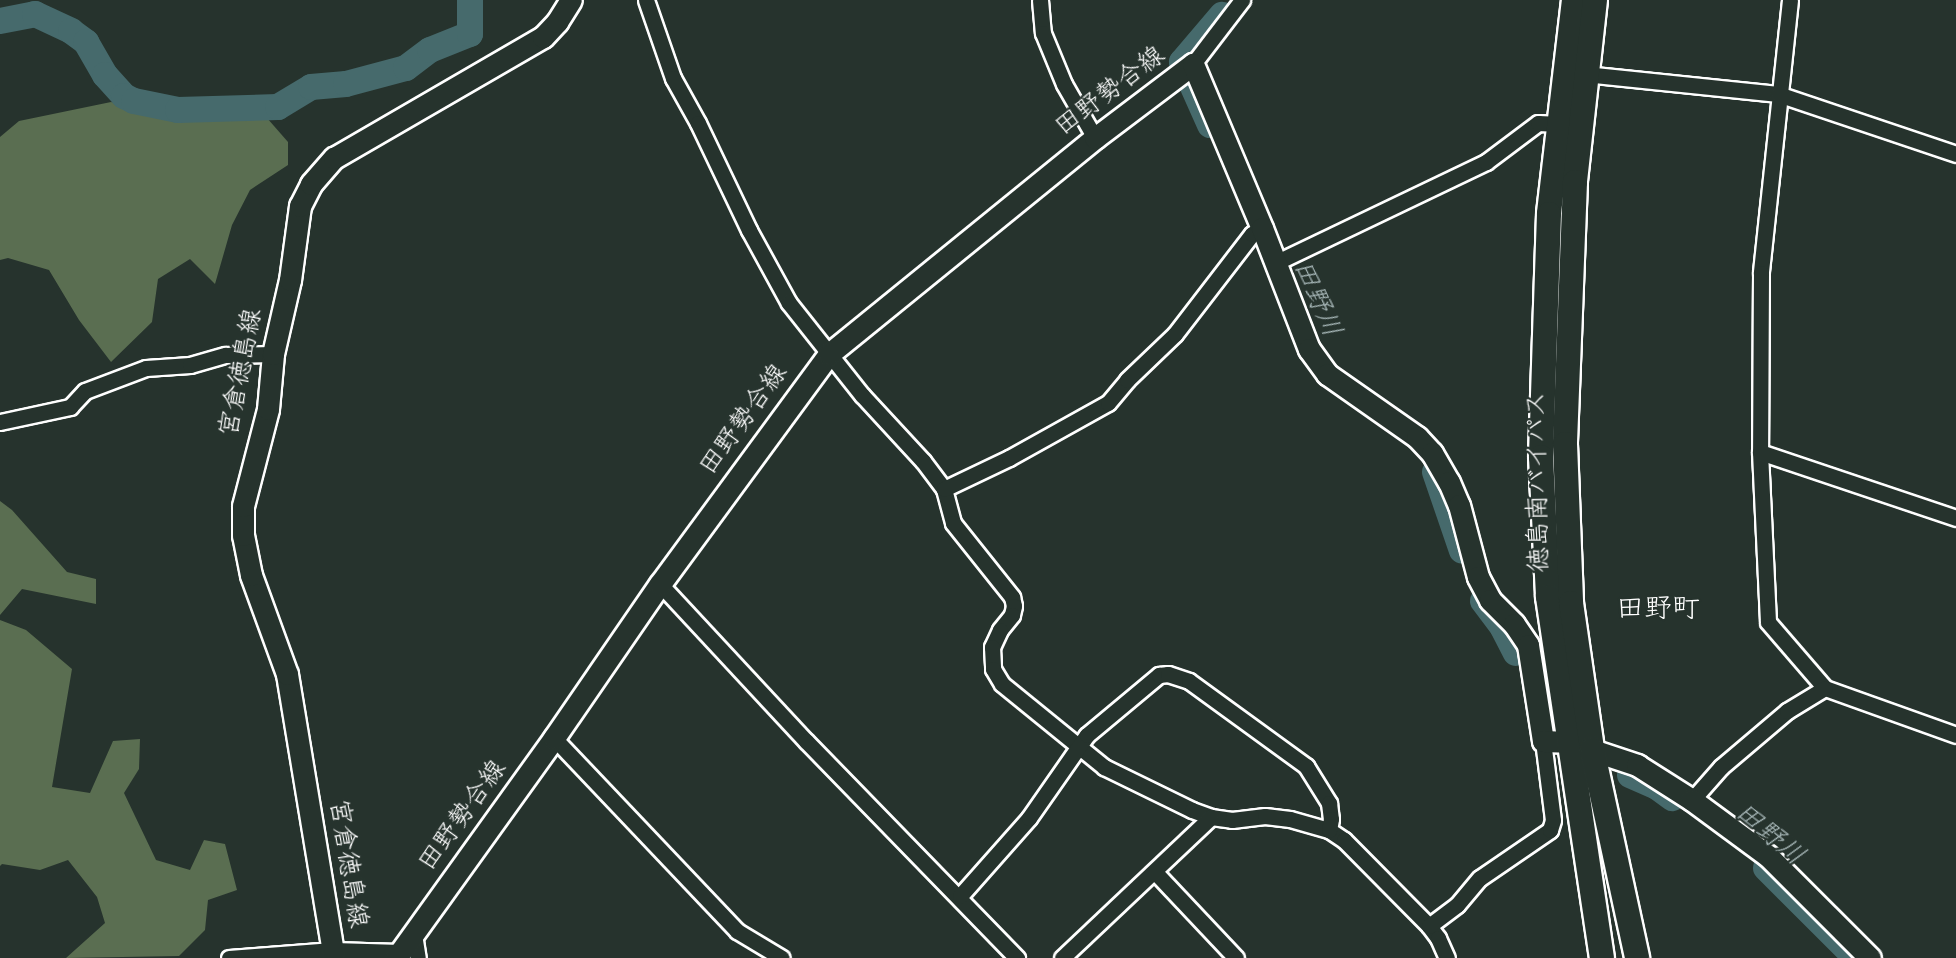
<!DOCTYPE html>
<html>
<head>
<meta charset="utf-8">
<style>
  body { margin:0 }
  #map { position:relative; width:1956px; height:958px; overflow:hidden; background:#26332d; font-family:"Indie Flower","Klee One",sans-serif }
  div>[style] { position:absolute }
  .green>* { inset:0; background:#5a6e51 }
  .river>* { height:26px; margin:-13px; padding:0 13px; transform-origin:13px; border-radius:13px; background:#466a6c }
  .roads { filter:drop-shadow(2px 0 #fff) drop-shadow(-2px 0 #fff) drop-shadow(0 2px #fff) drop-shadow(0 -2px #fff) }
  .minor>* { height:15px; margin:-7.5px; padding:0 7.5px; transform-origin:7.5px; border-radius:7.5px; background:#26332d }
  .secondary>* { height:21px; margin:-10.5px; padding:0 10.5px; transform-origin:10.5px; border-radius:10.5px; background:#26332d }
  .trunk>* { height:24px; margin:-12px; padding:0 12px; transform-origin:12px; border-radius:12px; background:#26332d }
  span { translate:-50% -50%; white-space:nowrap; text-align:center; line-height:1.15; -webkit-text-stroke:4.5px #26332d; paint-order:stroke }
  .street-label { font-size:26px; color:#fff }
  .water-label { font-size:27px; color:#acbcbd; font-style:italic }
  .quarter-label { font-size:28px; color:#fff }
</style>
</head>
<body>
<div id="map">
  <div class="green">
    <div style="clip-path:polygon(111px 102px,178px 115px,260px 110px,288px 142px,288px 165px,250px 190px,232px 225px,215px 284px,190px 259px,158px 279px,152px 322px,111px 362px,79px 320px,49px 270px,8px 258px,0 260px,0 137px,19px 121px)"></div>
    <div style="clip-path:polygon(0 501px,12px 510px,67px 572px,96px 579px,96px 604px,22px 589px,0 615px)"></div>
    <div style="clip-path:polygon(0 620px,26px 630px,72px 669px,52px 787px,90px 793px,113px 741px,140px 739px,139px 769px,124px 793px,156px 860px,190px 870px,204px 840px,225px 844px,237px 890px,208px 900px,205px 930px,179px 956px,66px 958px,105px 923px,97px 897px,68px 860px,40px 870px,2px 864px,0 866px)"></div>
  </div>
  <div class="river">
    <div style="left:0;top:21px;width:36px;rotate:-11deg"></div>
    <div style="left:35px;top:14px;width:40px;rotate:25deg"></div>
    <div style="left:71px;top:31px;width:19px;rotate:36deg"></div>
    <div style="left:86px;top:42px;width:38px;rotate:60deg"></div>
    <div style="left:105px;top:75px;width:28px;rotate:48deg"></div>
    <div style="left:124px;top:96px;width:11px;rotate:27deg"></div>
    <div style="left:134px;top:101px;width:45px;rotate:11.6deg"></div>
    <div style="left:178px;top:110px;width:100px;rotate:-1.7deg"></div>
    <div style="left:278px;top:107px;width:39px;rotate:-31deg"></div>
    <div style="left:311px;top:87px;width:35px;rotate:-5deg"></div>
    <div style="left:346px;top:84px;width:62px;rotate:-14.9deg"></div>
    <div style="left:406px;top:68px;width:30px;rotate:-37deg"></div>
    <div style="left:430px;top:50px;width:43px;rotate:-21.8deg"></div>
    <div style="left:470px;top:34px;width:34px;rotate:-90deg"></div>
    <div style="left:1210px;top:125px;width:69px;rotate:-114deg"></div>
    <div style="left:1182px;top:62px;width:62px;rotate:-49.6deg"></div>
    <div style="left:1435px;top:472px;width:83px;rotate:71.1deg"></div>
    <div style="left:1483px;top:601px;width:34px;rotate:53deg"></div>
    <div style="left:1503px;top:628px;width:28px;rotate:63deg"></div>
    <div style="left:1630px;top:775px;width:30px;rotate:24deg"></div>
    <div style="left:1657px;top:787px;width:19px;rotate:36deg"></div>
    <div style="left:1766px;top:868px;width:127px;rotate:45deg"></div>
  </div>
  <div class="roads">
    <div class="minor">
      <div style="left:646px;top:0;width:83px;rotate:70.9deg"></div>
      <div style="left:673px;top:78px;width:51px;rotate:60.9deg"></div>
      <div style="left:698px;top:123px;width:119px;rotate:64.5deg"></div>
      <div style="left:749px;top:230px;width:83px;rotate:61.3deg"></div>
      <div style="left:789px;top:303px;width:117px;rotate:51.6deg"></div>
      <div style="left:862px;top:395px;width:90px;rotate:47.3deg"></div>
      <div style="left:923px;top:461px;width:35px;rotate:53deg"></div>
      <div style="left:944px;top:489px;width:35px;rotate:75deg"></div>
      <div style="left:953px;top:523px;width:95px;rotate:51.4deg"></div>
      <div style="left:1012px;top:597px;width:9px;rotate:77deg"></div>
      <div style="left:1014px;top:606px;width:9px;rotate:103deg"></div>
      <div style="left:1012px;top:615px;width:19px;rotate:129deg"></div>
      <div style="left:1000px;top:630px;width:19px;rotate:115deg"></div>
      <div style="left:992px;top:647px;width:22px;rotate:87deg"></div>
      <div style="left:993px;top:669px;width:17px;rotate:59deg"></div>
      <div style="left:1002px;top:684px;width:132px;rotate:39.1deg"></div>
      <div style="left:1104px;top:767px;width:98px;rotate:26deg"></div>
      <div style="left:1192px;top:810px;width:20px;rotate:20deg"></div>
      <div style="left:1211px;top:817px;width:21px;rotate:8deg"></div>
      <div style="left:1232px;top:820px;width:33px;rotate:-7deg"></div>
      <div style="left:1265px;top:816px;width:25px;rotate:7deg"></div>
      <div style="left:1290px;top:819px;width:41px;rotate:15.8deg"></div>
      <div style="left:1329px;top:830px;width:18px;rotate:34deg"></div>
      <div style="left:1344px;top:840px;width:121px;rotate:45.3deg"></div>
      <div style="left:1429px;top:926px;width:15px;rotate:53deg"></div>
      <div style="left:1438px;top:938px;width:22px;rotate:66deg"></div>
      <div style="left:1040px;top:0;width:33px;rotate:85deg"></div>
      <div style="left:1043px;top:33px;width:55px;rotate:67.6deg"></div>
      <div style="left:1064px;top:84px;width:62px;rotate:60.1deg"></div>
      <div style="left:1790px;top:0;width:275px;rotate:96.1deg"></div>
      <div style="left:1761px;top:273px;width:179px;rotate:90.3deg"></div>
      <div style="left:1760px;top:452px;width:170px;rotate:87.3deg"></div>
      <div style="left:1768px;top:622px;width:87px;rotate:49.2deg"></div>
      <div style="left:1825px;top:688px;width:139px;rotate:19.7deg"></div>
      <div style="left:1193px;top:64px;width:81px;rotate:-52.6deg"></div>
      <div style="left:1585px;top:74px;width:194px;rotate:5.9deg"></div>
      <div style="left:1778px;top:94px;width:188px;rotate:18.6deg"></div>
      <div style="left:1275px;top:263px;width:234px;rotate:-25.6deg"></div>
      <div style="left:1486px;top:162px;width:65px;rotate:-36.9deg"></div>
      <div style="left:1538px;top:123px;width:21px;rotate:3deg"></div>
      <div style="left:0;top:422px;width:72px;rotate:-12.1deg"></div>
      <div style="left:70px;top:407px;width:22px;rotate:-47deg"></div>
      <div style="left:85px;top:391px;width:65px;rotate:-20.7deg"></div>
      <div style="left:146px;top:368px;width:44px;rotate:-3.9deg"></div>
      <div style="left:190px;top:365px;width:37px;rotate:-16deg"></div>
      <div style="left:226px;top:355px;width:47px;rotate:-1.2deg"></div>
      <div style="left:1760px;top:452px;width:207px;rotate:18.6deg"></div>
      <div style="left:944px;top:489px;width:72px;rotate:-25.5deg"></div>
      <div style="left:1009px;top:458px;width:113px;rotate:-29.1deg"></div>
      <div style="left:1108px;top:403px;width:30px;rotate:-50deg"></div>
      <div style="left:1127px;top:380px;width:66px;rotate:-43.8deg"></div>
      <div style="left:1175px;top:334px;width:126px;rotate:-52.4deg"></div>
      <div style="left:1252px;top:234px;width:12px;rotate:-31deg"></div>
      <div style="left:660px;top:584px;width:214px;rotate:47.1deg"></div>
      <div style="left:806px;top:741px;width:303px;rotate:45.8deg"></div>
      <div style="left:554px;top:738px;width:266px;rotate:46.5deg"></div>
      <div style="left:737px;top:931px;width:52px;rotate:31deg"></div>
      <div style="left:1692px;top:800px;width:44px;rotate:-48.7deg"></div>
      <div style="left:1721px;top:767px;width:87px;rotate:-40.3deg"></div>
      <div style="left:1787px;top:711px;width:44px;rotate:-31.2deg"></div>
      <div style="left:1155px;top:872px;width:118px;rotate:46.7deg"></div>
      <div style="left:960px;top:896px;width:104px;rotate:-48.5deg"></div>
      <div style="left:1029px;top:818px;width:101px;rotate:-55.1deg"></div>
      <div style="left:1087px;top:735px;width:94px;rotate:-39.8deg"></div>
      <div style="left:1159px;top:675px;width:9px;rotate:-6deg"></div>
      <div style="left:1168px;top:674px;width:22px;rotate:18deg"></div>
      <div style="left:1189px;top:681px;width:145px;rotate:36deg"></div>
      <div style="left:1306px;top:766px;width:44px;rotate:58.1deg"></div>
      <div style="left:1329px;top:803px;width:16px;rotate:83deg"></div>
      <div style="left:1331px;top:819px;width:11px;rotate:100deg"></div>
      <div style="left:1429px;top:926px;width:35px;rotate:-37deg"></div>
      <div style="left:1457px;top:905px;width:35px;rotate:-50deg"></div>
      <div style="left:1480px;top:878px;width:85px;rotate:-34.4deg"></div>
      <div style="left:1550px;top:830px;width:10px;rotate:-73deg"></div>
      <div style="left:1553px;top:820px;width:80px;rotate:-97.2deg"></div>
      <div style="left:414px;top:934px;width:24px;rotate:81deg"></div>
      <div style="left:229px;top:958px;width:104px;rotate:-4.4deg"></div>
      <div style="left:333px;top:950px;width:67px;rotate:1.7deg"></div>
      <div style="left:1062px;top:958px;width:205px;rotate:-43.4deg"></div>
    </div>
    <div class="secondary">
      <div style="left:334px;top:958px;width:288px;rotate:-99.4deg"></div>
      <div style="left:287px;top:674px;width:105px;rotate:-110deg"></div>
      <div style="left:251px;top:575px;width:41px;rotate:-101.3deg"></div>
      <div style="left:243px;top:535px;width:29px;rotate:-90deg"></div>
      <div style="left:243px;top:506px;width:100px;rotate:-75.5deg"></div>
      <div style="left:268px;top:409px;width:55px;rotate:-84.8deg"></div>
      <div style="left:273px;top:354px;width:76px;rotate:-77.1deg"></div>
      <div style="left:290px;top:280px;width:75px;rotate:-82.3deg"></div>
      <div style="left:300px;top:206px;width:25px;rotate:-63deg"></div>
      <div style="left:311px;top:184px;width:35px;rotate:-49deg"></div>
      <div style="left:334px;top:158px;width:241px;rotate:-30.1deg"></div>
      <div style="left:543px;top:37px;width:21px;rotate:-47deg"></div>
      <div style="left:557px;top:22px;width:26px;rotate:-58deg"></div>
      <div style="left:396px;top:958px;width:271px;rotate:-54.3deg"></div>
      <div style="left:554px;top:738px;width:187px;rotate:-55.5deg"></div>
      <div style="left:660px;top:584px;width:285px;rotate:-53.7deg"></div>
      <div style="left:829px;top:354px;width:343px;rotate:-39.1deg"></div>
      <div style="left:1095px;top:138px;width:123px;rotate:-37.1deg"></div>
      <div style="left:1193px;top:64px;width:178px;rotate:67.2deg"></div>
      <div style="left:1262px;top:228px;width:130px;rotate:68.8deg"></div>
      <div style="left:1309px;top:349px;width:31px;rotate:54deg"></div>
      <div style="left:1327px;top:374px;width:110px;rotate:35deg"></div>
      <div style="left:1417px;top:437px;width:22px;rotate:47deg"></div>
      <div style="left:1432px;top:453px;width:34px;rotate:60deg"></div>
      <div style="left:1449px;top:482px;width:25px;rotate:67deg"></div>
      <div style="left:1459px;top:505px;width:74px;rotate:75.2deg"></div>
      <div style="left:1478px;top:577px;width:26px;rotate:62deg"></div>
      <div style="left:1490px;top:600px;width:34px;rotate:45deg"></div>
      <div style="left:1514px;top:624px;width:25px;rotate:56deg"></div>
      <div style="left:1528px;top:645px;width:97px;rotate:81.1deg"></div>
      <div style="left:1543px;top:741px;width:25px;rotate:2deg"></div>
      <div style="left:1568px;top:742px;width:73px;rotate:18.4deg"></div>
      <div style="left:1637px;top:765px;width:65px;rotate:32.5deg"></div>
      <div style="left:1692px;top:800px;width:94px;rotate:36.4deg"></div>
      <div style="left:1768px;top:856px;width:144px;rotate:45deg"></div>
    </div>
    <div class="trunk">
      <div style="left:1574px;top:0;width:215px;rotate:96.7deg"></div>
      <div style="left:1549px;top:214px;width:243px;rotate:91.9deg"></div>
      <div style="left:1541px;top:457px;width:140px;rotate:87.1deg"></div>
      <div style="left:1548px;top:597px;width:365px;rotate:81.5deg"></div>
      <div style="left:1595px;top:0;width:183px;rotate:96.3deg"></div>
      <div style="left:1575px;top:182px;width:262px;rotate:92.2deg"></div>
      <div style="left:1565px;top:444px;width:159px;rotate:87.8deg"></div>
      <div style="left:1571px;top:603px;width:148px;rotate:81.8deg"></div>
      <div style="left:1592px;top:749px;width:214px;rotate:77.8deg"></div>
    </div>
  </div>
  <div class="street-label">
    <span style="left:1111px;top:93px;rotate:-37deg">田野勢合線</span>
    <span style="left:243px;top:373px;rotate:-79deg">宮倉徳島線</span>
    <span style="left:745px;top:421px;rotate:-54deg">田野勢合線</span>
    <span style="left:1540px;top:482px;rotate:-91deg">徳島南バイパス</span>
    <span style="left:464px;top:817px;rotate:-54deg">田野勢合線</span>
    <span style="left:346px;top:864px;rotate:81deg">宮倉徳島線</span>
  </div>
  <div class="water-label">
    <span style="left:1316px;top:299px;rotate:66deg">田野川</span>
    <span style="left:1769px;top:835px;rotate:40deg">田野川</span>
  </div>
  <div class="quarter-label">
    <span style="left:1658px;top:611px">田野町</span>
  </div>
</div>
</body>
</html>
